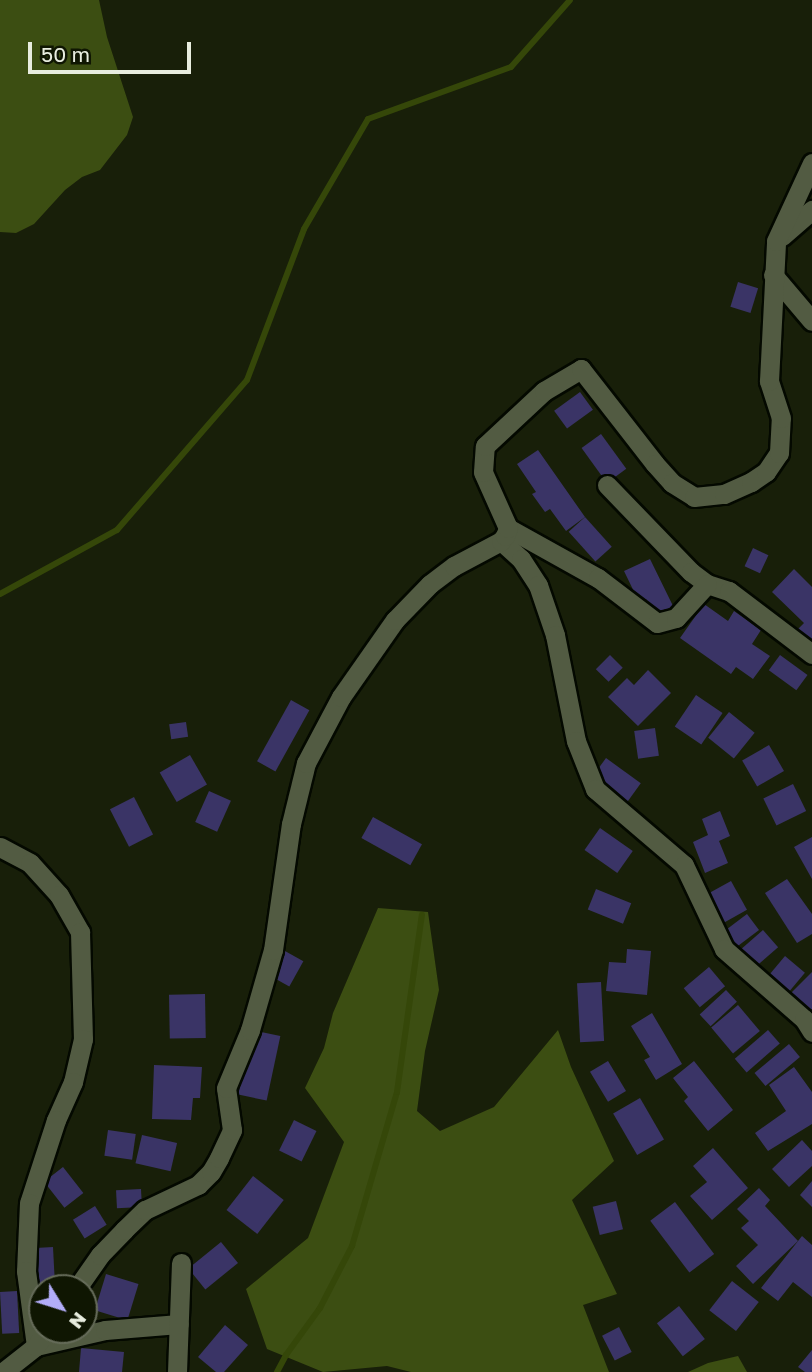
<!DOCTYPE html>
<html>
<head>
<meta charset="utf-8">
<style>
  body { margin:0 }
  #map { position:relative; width:812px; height:1372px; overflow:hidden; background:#181f09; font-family:"Golos Text",sans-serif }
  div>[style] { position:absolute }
  .forest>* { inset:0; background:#3c4e12 }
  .stream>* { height:6px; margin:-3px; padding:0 3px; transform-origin:3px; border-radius:3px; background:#354709 }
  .building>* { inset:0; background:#3a3466; transform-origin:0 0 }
  .roads { filter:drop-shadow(2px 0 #040900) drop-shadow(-2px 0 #040900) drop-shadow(0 2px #040900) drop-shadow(0 -2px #040900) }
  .minor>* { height:19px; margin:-9.5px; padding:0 9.5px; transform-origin:9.5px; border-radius:9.5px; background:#525b42 }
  span { translate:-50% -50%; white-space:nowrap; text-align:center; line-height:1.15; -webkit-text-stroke:5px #0f1602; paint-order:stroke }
  .north { position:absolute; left:28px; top:1274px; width:70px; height:70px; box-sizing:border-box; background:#0f1602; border:2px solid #666c5a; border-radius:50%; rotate:128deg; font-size:19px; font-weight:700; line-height:28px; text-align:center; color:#e8eddf }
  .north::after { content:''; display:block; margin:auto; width:24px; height:32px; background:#b2adf9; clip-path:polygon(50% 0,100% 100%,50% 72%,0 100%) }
  .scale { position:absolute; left:28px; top:42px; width:163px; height:32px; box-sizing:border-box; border:4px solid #e8eddf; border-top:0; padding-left:9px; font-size:21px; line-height:24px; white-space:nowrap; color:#e8eddf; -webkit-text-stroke:5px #0f1602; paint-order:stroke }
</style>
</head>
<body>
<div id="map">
  <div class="forest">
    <div style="clip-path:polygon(0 0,99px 0,107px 37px,133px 117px,127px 135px,100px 170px,82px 177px,65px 190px,34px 224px,16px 233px,0 232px)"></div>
    <div style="clip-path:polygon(378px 908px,428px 912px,439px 990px,425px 1051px,417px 1111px,440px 1131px,494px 1107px,558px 1030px,571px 1067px,614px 1161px,572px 1200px,617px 1294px,583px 1305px,609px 1372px,411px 1372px,387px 1366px,323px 1372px,267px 1349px,246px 1289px,308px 1238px,344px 1142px,305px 1088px,324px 1048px,333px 1013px)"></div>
    <div style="clip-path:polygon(738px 1356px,747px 1372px,688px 1372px,708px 1363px)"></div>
  </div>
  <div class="stream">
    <div style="left:0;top:594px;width:133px;rotate:-28.7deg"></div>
    <div style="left:117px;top:530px;width:198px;rotate:-49.1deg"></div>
    <div style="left:247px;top:380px;width:161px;rotate:-69.3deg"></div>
    <div style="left:304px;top:229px;width:127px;rotate:-59.8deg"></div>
    <div style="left:368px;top:119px;width:152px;rotate:-20deg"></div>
    <div style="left:511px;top:67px;width:89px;rotate:-48.6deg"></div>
    <div style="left:277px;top:1372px;width:19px;rotate:-62deg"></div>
    <div style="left:286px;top:1355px;width:58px;rotate:-54.1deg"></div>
    <div style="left:320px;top:1308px;width:70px;rotate:-62.7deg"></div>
    <div style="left:352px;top:1246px;width:160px;rotate:-73.7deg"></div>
    <div style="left:397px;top:1092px;width:179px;rotate:-82deg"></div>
  </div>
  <div class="building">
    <div style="left:738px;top:282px;width:21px;height:26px;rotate:17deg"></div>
    <div style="left:580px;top:392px;width:22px;height:32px;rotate:54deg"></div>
    <div style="left:601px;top:434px;width:43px;height:24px;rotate:54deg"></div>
    <div style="clip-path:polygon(538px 450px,585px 517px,566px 531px,550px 509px,545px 512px,532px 494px,536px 492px,517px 464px)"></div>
    <div style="left:585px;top:517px;width:40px;height:22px;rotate:48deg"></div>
    <div style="left:753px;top:548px;width:17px;height:20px;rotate:25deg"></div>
    <div style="clip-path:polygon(650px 559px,674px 608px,655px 618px,646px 599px,639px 602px,624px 571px)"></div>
    <div style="clip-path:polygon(794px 569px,812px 587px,812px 643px,798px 629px,804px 623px,772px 592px)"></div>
    <div style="clip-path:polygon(704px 604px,728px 621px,734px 611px,761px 630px,752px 644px,770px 656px,753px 679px,736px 667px,731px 674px,680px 638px)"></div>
    <div style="left:610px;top:655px;width:18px;height:20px;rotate:45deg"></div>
    <div style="left:780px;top:655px;width:34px;height:19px;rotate:36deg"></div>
    <div style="clip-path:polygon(648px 670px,671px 693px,638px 726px,608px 697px,627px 678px,634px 685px)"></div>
    <div style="left:696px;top:695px;width:32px;height:38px;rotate:34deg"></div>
    <div style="left:291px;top:700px;width:21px;height:70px;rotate:29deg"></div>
    <div style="left:729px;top:712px;width:33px;height:33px;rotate:39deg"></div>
    <div style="left:186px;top:722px;width:15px;height:17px;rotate:82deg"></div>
    <div style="left:655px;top:728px;width:28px;height:21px;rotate:82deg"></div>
    <div style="left:769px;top:745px;width:30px;height:31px;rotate:60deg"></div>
    <div style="left:190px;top:755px;width:34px;height:35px;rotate:60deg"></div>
    <div style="left:606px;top:758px;width:43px;height:23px;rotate:36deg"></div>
    <div style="left:793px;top:784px;width:30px;height:33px;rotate:64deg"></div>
    <div style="left:209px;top:791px;width:24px;height:34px;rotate:24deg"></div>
    <div style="left:134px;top:797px;width:42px;height:27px;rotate:63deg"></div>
    <div style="clip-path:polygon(720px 811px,730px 836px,719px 841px,728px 863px,705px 873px,693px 842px,708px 835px,702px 819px)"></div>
    <div style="left:373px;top:817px;width:56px;height:24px;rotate:29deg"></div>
    <div style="left:600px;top:828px;width:40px;height:27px;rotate:35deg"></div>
    <div style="clip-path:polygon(812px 837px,812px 879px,794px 847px)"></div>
    <div style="clip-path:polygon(787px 879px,812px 914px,812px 934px,797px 943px,765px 893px)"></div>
    <div style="left:731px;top:881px;width:33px;height:29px;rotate:61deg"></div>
    <div style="left:596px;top:889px;width:38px;height:22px;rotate:22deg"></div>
    <div style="left:747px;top:914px;width:20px;height:29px;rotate:53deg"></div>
    <div style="left:763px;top:930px;width:23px;height:33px;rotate:49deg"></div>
    <div style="clip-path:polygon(627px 949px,651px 951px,647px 995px,606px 991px,609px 962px,626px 963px)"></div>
    <div style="left:285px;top:951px;width:21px;height:29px;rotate:29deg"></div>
    <div style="left:785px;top:956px;width:26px;height:28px;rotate:40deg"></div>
    <div style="left:709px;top:967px;width:25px;height:33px;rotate:50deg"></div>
    <div style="clip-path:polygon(812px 972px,812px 1013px,791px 993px)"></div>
    <div style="left:601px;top:982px;width:59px;height:24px;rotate:87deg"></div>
    <div style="left:726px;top:990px;width:16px;height:36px;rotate:47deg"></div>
    <div style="left:205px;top:994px;width:44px;height:36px;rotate:89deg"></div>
    <div style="left:738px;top:1005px;width:34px;height:35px;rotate:50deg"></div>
    <div style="clip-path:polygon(652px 1013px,682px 1064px,656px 1080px,644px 1060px,650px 1057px,631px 1026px)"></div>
    <div style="left:252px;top:1030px;width:29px;height:66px;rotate:12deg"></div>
    <div style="left:768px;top:1030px;width:18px;height:44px;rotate:49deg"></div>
    <div style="left:789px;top:1044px;width:17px;height:45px;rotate:50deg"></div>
    <div style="left:608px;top:1061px;width:35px;height:21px;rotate:59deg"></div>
    <div style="clip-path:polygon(694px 1061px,733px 1110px,708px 1131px,684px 1101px,688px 1097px,673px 1078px)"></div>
    <div style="clip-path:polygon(154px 1065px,202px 1067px,200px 1098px,193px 1098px,191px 1120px,152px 1119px)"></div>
    <div style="clip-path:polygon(794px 1067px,812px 1092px,812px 1124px,768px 1151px,755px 1133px,786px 1111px,769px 1085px)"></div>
    <div style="left:640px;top:1098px;width:48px;height:31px;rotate:60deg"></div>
    <div style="left:294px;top:1120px;width:25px;height:34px;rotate:26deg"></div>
    <div style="left:108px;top:1130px;width:28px;height:26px;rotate:8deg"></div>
    <div style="left:142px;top:1135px;width:36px;height:29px;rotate:13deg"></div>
    <div style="clip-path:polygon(802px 1140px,812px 1151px,812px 1166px,789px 1187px,772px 1169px)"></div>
    <div style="clip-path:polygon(713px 1148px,748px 1188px,712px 1220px,690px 1196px,707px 1182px,693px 1166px)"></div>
    <div style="left:63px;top:1167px;width:33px;height:24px;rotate:52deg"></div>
    <div style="left:253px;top:1176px;width:39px;height:43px;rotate:38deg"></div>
    <div style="clip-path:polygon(812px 1181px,812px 1207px,800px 1195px)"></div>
    <div style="clip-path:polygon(759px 1188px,770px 1200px,765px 1206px,798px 1241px,753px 1284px,736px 1266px,758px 1245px,741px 1228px,749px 1221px,737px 1209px)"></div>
    <div style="left:141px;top:1189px;width:18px;height:25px;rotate:87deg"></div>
    <div style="left:616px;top:1201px;width:29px;height:24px;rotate:76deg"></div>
    <div style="left:675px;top:1202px;width:65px;height:31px;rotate:53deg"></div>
    <div style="left:95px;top:1206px;width:22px;height:26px;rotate:58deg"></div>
    <div style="clip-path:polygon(802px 1236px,812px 1245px,812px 1297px,793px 1282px,778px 1301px,761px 1288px)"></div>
    <div style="left:221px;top:1242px;width:27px;height:42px;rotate:51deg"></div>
    <div style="left:53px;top:1247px;width:41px;height:22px;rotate:87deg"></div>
    <div style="left:106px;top:1274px;width:34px;height:38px;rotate:17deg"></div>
    <div style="left:732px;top:1281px;width:34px;height:37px;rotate:38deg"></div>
    <div style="left:17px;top:1291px;width:42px;height:17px;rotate:87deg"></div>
    <div style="left:679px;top:1306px;width:42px;height:28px;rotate:52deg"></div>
    <div style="clip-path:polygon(225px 1325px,248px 1345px,224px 1372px,216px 1372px,198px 1357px)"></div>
    <div style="left:619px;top:1327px;width:28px;height:19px;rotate:63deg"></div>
    <div style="clip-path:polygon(81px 1348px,124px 1352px,122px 1372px,79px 1372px)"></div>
    <div style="clip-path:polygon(812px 1350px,812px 1372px,805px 1372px,798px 1367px)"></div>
  </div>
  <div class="roads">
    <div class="minor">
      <div style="left:782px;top:236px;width:40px;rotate:-41deg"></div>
      <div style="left:773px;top:275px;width:60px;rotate:49.7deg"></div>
      <div style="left:607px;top:485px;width:121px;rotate:46deg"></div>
      <div style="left:691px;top:572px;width:20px;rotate:37deg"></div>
      <div style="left:707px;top:584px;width:23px;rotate:18deg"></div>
      <div style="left:729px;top:591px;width:104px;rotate:37.2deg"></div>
      <div style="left:508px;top:528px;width:103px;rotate:29.1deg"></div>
      <div style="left:598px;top:578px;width:74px;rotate:37.3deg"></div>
      <div style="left:657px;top:623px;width:20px;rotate:-15deg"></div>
      <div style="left:676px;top:618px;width:46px;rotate:-47.6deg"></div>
      <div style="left:501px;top:541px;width:27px;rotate:42deg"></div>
      <div style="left:521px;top:559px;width:31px;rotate:57deg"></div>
      <div style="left:538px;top:585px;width:53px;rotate:71.2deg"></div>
      <div style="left:555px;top:635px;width:108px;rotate:78.8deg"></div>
      <div style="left:576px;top:741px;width:52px;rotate:68.4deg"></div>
      <div style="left:595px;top:789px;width:117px;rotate:40.5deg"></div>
      <div style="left:684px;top:865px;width:93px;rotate:64.5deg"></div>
      <div style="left:724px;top:949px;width:106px;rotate:41.2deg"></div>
      <div style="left:804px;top:1019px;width:15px;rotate:58deg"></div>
      <div style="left:0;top:847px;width:34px;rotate:28deg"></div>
      <div style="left:30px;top:863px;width:43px;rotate:47.8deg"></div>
      <div style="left:59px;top:895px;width:43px;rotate:60.4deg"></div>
      <div style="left:80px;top:932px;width:107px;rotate:88.4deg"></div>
      <div style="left:83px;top:1039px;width:44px;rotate:103.1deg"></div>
      <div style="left:73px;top:1082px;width:42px;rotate:114.1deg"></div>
      <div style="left:56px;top:1120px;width:87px;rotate:108deg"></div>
      <div style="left:29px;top:1203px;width:68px;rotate:92.5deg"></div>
      <div style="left:26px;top:1271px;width:76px;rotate:82.4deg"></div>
      <div style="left:36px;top:1346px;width:71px;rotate:-13.1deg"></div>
      <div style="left:105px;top:1330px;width:74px;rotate:-4.6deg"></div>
      <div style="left:77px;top:1288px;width:40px;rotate:-55.1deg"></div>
      <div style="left:100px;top:1255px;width:35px;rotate:-46deg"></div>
      <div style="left:124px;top:1230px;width:29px;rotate:-44deg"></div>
      <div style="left:145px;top:1210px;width:59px;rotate:-25.3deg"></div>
      <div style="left:198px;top:1185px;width:18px;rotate:-45deg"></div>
      <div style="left:211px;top:1172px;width:16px;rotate:-60deg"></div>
      <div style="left:219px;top:1158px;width:31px;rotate:-65deg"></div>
      <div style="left:232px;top:1130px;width:42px;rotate:-98.1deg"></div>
      <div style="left:226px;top:1088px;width:63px;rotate:-67.5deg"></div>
      <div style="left:250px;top:1030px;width:83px;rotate:-74deg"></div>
      <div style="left:273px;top:950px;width:127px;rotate:-81.9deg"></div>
      <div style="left:291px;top:824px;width:63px;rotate:-76.2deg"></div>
      <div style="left:306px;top:763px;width:75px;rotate:-62.1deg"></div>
      <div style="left:341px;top:697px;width:94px;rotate:-55deg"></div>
      <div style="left:395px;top:620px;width:50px;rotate:-45.8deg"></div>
      <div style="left:430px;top:584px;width:30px;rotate:-37deg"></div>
      <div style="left:454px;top:566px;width:53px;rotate:-28deg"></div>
      <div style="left:501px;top:541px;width:6px;rotate:-51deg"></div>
      <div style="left:505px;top:536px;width:9px;rotate:-69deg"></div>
      <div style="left:508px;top:528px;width:61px;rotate:-114.1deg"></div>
      <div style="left:483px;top:472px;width:26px;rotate:-86deg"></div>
      <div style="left:485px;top:446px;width:81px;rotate:-43deg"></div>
      <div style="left:544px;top:391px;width:43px;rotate:-30.7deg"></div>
      <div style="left:581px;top:369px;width:120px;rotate:52.1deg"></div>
      <div style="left:655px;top:464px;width:25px;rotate:48deg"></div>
      <div style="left:672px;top:483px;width:26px;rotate:32deg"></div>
      <div style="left:694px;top:497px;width:30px;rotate:-6deg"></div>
      <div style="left:724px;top:494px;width:30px;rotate:-24deg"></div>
      <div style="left:751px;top:482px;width:18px;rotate:-34deg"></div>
      <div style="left:766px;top:472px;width:23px;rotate:-56deg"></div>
      <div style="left:779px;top:453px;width:35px;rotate:-87deg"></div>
      <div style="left:781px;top:418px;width:39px;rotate:-108deg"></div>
      <div style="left:769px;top:381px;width:140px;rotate:-87.1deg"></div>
      <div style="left:776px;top:241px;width:86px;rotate:-65.2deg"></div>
      <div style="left:3px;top:1372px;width:42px;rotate:-38.2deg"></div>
      <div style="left:36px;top:1346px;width:11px;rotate:-56deg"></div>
      <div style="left:177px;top:1372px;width:109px;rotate:-87.9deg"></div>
    </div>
  </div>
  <div class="north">N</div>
  <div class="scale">50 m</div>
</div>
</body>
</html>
